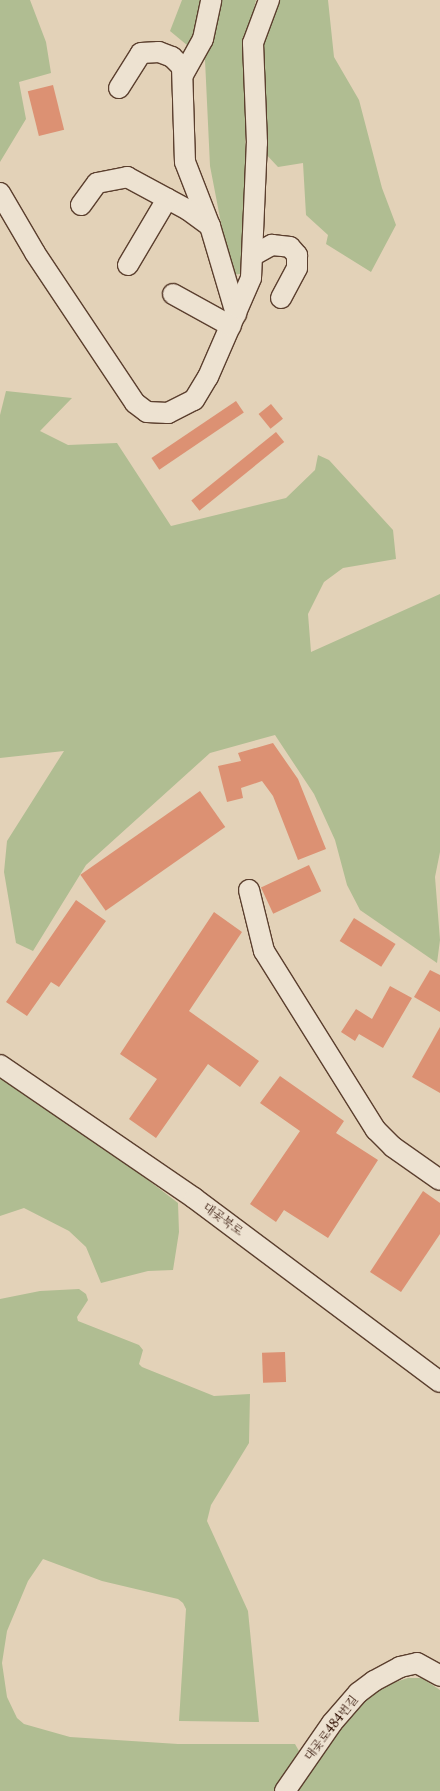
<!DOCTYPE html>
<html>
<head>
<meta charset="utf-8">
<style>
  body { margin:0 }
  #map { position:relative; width:440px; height:1791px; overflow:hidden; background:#e3d2b8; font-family:"Libre Caslon Text","Noto Serif KR",serif }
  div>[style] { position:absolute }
  .green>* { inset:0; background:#b0bd92 }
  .building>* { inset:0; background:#dc9173; transform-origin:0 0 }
  .roads { filter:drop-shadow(1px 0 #5b3f2e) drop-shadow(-1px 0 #5b3f2e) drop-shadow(0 1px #5b3f2e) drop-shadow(0 -1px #5b3f2e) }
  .minor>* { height:20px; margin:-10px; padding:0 10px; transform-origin:10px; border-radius:10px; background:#ede2d1 }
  span { translate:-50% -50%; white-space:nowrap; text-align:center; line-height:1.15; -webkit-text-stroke:4.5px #ede2d1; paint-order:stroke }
  .street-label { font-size:12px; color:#2e0e00 }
</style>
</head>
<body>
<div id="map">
  <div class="green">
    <div style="clip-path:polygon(0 0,30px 0,46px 42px,51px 73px,19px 82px,26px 119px,0 162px)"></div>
    <div style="clip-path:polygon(182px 0,256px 0,246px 43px,245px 219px,240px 274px,231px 275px,210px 166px,205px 60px,170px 31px)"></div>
    <div style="clip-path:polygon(278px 0,328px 0,334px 57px,359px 100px,382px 188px,396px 225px,371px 272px,326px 244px,328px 235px,306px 215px,303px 163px,278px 167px,264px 152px,261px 40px)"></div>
    <div style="clip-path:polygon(6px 391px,72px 398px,40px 431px,68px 445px,117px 443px,171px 526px,286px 498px,315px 470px,318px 455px,329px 460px,393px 530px,396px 559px,343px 568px,324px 582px,308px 614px,311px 652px,440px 594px,440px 852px,435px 877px,440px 940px,437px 963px,360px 910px,347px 885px,335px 840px,314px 794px,275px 735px,210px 753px,86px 865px,33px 951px,16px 943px,4px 872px,7px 841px,64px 751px,0 758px,0 415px)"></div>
    <div style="clip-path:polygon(0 1066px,178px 1203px,179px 1232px,173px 1270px,148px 1271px,101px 1283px,86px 1247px,69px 1231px,24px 1208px,0 1216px)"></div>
    <div style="clip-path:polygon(79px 1289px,86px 1294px,88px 1300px,77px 1317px,78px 1321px,139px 1345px,143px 1350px,139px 1364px,142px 1367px,214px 1396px,250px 1394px,249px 1443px,211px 1505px,207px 1521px,248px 1611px,259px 1722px,179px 1721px,186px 1609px,183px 1603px,178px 1599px,102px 1581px,43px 1559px,28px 1581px,7px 1631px,2px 1663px,7px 1697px,17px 1718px,24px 1724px,70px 1737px,178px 1744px,295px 1744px,299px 1751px,274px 1791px,0 1791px,0 1299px,40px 1291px)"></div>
    <div style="clip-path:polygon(408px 1678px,422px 1678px,440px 1690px,440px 1791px,291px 1791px,361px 1698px,380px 1687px)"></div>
  </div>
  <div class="building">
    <div style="left:53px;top:85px;width:46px;height:26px;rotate:76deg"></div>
    <div style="left:236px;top:401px;width:14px;height:102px;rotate:56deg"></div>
    <div style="left:271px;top:404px;width:19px;height:16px;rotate:51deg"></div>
    <div style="left:276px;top:432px;width:13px;height:109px;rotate:51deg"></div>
    <div style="clip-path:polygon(273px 743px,298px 779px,326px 849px,298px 860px,273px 796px,262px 781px,241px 788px,243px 798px,227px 802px,218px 766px,241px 761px,238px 753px)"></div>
    <div style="left:200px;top:791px;width:44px;height:146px;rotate:55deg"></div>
    <div style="left:309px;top:865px;width:29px;height:53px;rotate:65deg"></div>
    <div style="clip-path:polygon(76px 900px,106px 921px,59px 987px,51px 982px,27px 1016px,6px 1002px)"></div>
    <div style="clip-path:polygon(214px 912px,242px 932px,189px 1011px,259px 1061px,240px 1087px,208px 1064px,156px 1138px,129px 1119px,157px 1079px,120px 1054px)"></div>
    <div style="left:354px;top:918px;width:49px;height:27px;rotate:32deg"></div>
    <div style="clip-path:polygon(430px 970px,440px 975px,440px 1012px,414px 997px)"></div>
    <div style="clip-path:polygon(390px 986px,412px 998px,383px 1048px,359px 1034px,355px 1041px,341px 1032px,356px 1009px,372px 1019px)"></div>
    <div style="clip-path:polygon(440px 1027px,440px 1093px,412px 1077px)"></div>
    <div style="clip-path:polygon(280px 1076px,344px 1121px,336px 1133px,378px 1160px,328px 1238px,284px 1210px,276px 1222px,250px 1204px,300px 1131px,260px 1103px)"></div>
    <div style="clip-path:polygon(423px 1191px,440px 1203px,440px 1234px,401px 1292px,370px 1272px)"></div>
    <div style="left:285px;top:1352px;width:30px;height:23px;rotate:88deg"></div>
  </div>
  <div class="roads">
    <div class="minor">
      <div style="left:183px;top:75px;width:41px;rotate:-60.9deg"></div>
      <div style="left:203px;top:39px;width:40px;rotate:-78deg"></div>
      <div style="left:119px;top:88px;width:41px;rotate:-57.8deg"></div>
      <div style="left:141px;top:53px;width:18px;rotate:-3deg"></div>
      <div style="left:159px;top:52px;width:14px;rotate:21deg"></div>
      <div style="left:172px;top:57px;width:14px;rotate:45deg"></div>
      <div style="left:182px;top:67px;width:95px;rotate:88.2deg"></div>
      <div style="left:185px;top:162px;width:69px;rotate:68.7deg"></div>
      <div style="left:210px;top:226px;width:92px;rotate:73.5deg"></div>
      <div style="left:0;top:193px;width:69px;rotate:59.7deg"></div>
      <div style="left:35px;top:253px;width:180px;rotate:56.3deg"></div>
      <div style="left:135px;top:403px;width:15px;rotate:37deg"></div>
      <div style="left:147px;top:412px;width:21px;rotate:3deg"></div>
      <div style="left:168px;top:413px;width:29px;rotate:-27deg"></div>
      <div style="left:194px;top:400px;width:27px;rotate:-59deg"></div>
      <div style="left:208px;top:377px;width:108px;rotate:-66.5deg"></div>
      <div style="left:251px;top:278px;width:135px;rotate:-87.5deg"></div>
      <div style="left:257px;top:143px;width:100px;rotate:-92.3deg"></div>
      <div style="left:253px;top:43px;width:46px;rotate:-69.6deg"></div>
      <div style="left:81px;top:205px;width:27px;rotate:-54deg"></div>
      <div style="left:97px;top:183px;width:31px;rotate:-11deg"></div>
      <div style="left:127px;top:177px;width:69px;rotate:28.4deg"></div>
      <div style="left:188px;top:210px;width:27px;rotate:36deg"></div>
      <div style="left:252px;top:256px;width:23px;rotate:-29deg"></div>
      <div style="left:272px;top:245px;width:18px;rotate:6deg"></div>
      <div style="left:290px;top:247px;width:11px;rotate:49deg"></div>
      <div style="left:297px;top:255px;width:13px;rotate:90deg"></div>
      <div style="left:297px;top:268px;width:34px;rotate:118deg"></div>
      <div style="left:128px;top:265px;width:77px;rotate:-59.4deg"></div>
      <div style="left:173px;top:294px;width:66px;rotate:28.9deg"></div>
      <div style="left:249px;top:890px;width:63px;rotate:76.2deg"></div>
      <div style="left:264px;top:951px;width:211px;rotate:58deg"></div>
      <div style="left:376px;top:1130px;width:24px;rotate:45deg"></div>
      <div style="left:393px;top:1147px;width:57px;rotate:35.1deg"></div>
      <div style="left:0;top:1065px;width:235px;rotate:34.4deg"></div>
      <div style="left:194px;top:1198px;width:307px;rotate:36.8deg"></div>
      <div style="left:285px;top:1791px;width:83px;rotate:-55.3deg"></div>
      <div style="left:332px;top:1723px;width:40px;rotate:-49deg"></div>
      <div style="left:358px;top:1693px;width:20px;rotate:-37deg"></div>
      <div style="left:374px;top:1681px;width:30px;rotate:-28deg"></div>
      <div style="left:400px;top:1667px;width:17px;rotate:-13deg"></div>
      <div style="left:417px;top:1663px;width:26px;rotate:29deg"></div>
    </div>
  </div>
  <div class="street-label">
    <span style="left:223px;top:1219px;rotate:36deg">대곶북로</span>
    <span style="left:331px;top:1728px;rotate:-52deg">대곶로484번길</span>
  </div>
</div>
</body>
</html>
